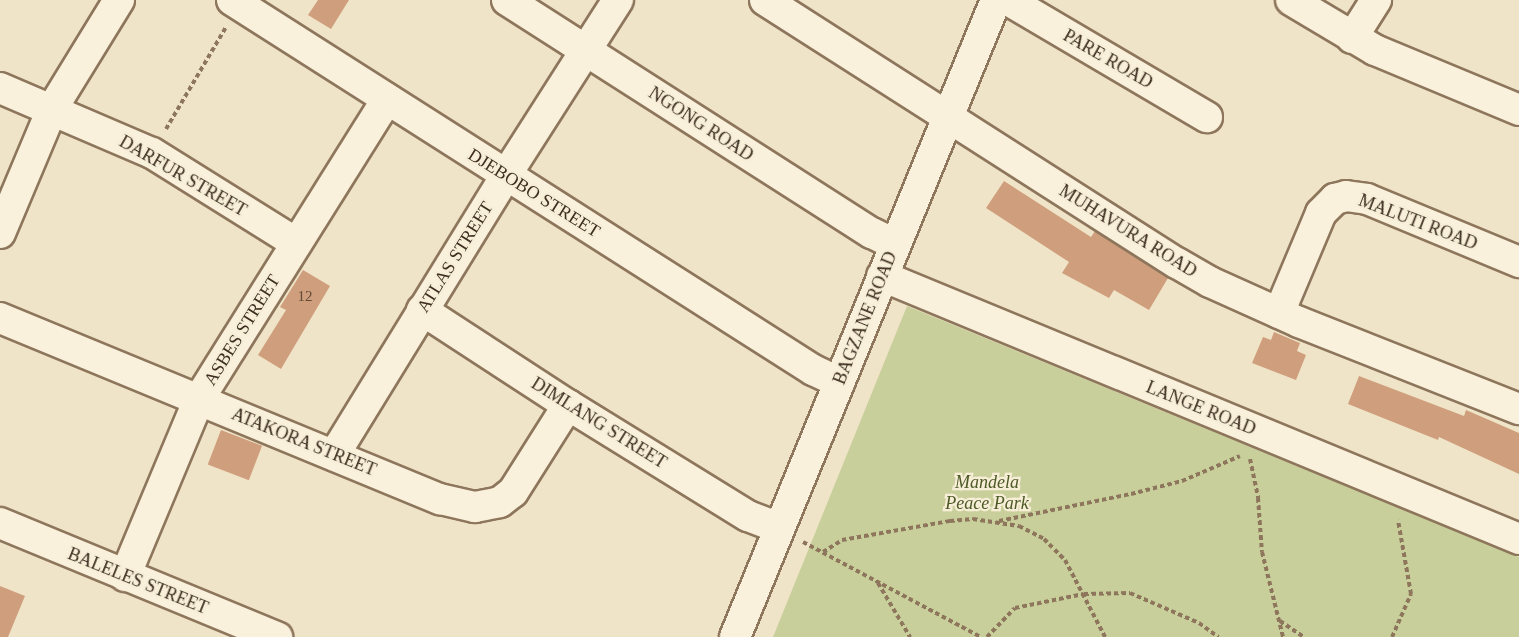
<!DOCTYPE html>
<html>
<head>
<meta charset="utf-8">
<style>
  body { margin:0 }
  #map { position:relative; width:1519px; height:637px; overflow:hidden; background:#f0e4c8; font-family:"Times New Roman",serif }
  div>[style] { position:absolute }
  .green>* { inset:0; background:#c9cf9b }
  .building>* { inset:0; background:#cf9f7d; transform-origin:0 0 }
  .path>* { height:4px; margin-top:-2px; transform-origin:0; background:repeating-linear-gradient(90deg,#8d765c 0 4.5px,transparent 0 7.5px) }
  .roads { filter:drop-shadow(2px 0 #8d765c) drop-shadow(-2px 0 #8d765c) drop-shadow(0 2px #8d765c) drop-shadow(0 -2px #8d765c) }
  .street>* { height:30px; margin:-15px; padding:0 15px; transform-origin:15px; border-radius:15px; background:#faf1dc }
  span { translate:-50% -50%; white-space:nowrap; text-align:center; line-height:1.15; -webkit-text-stroke:4.5px #f7eed8; paint-order:stroke }
  .number-label { font-size:15px; color:#624a37 }
  .number-label span { -webkit-text-stroke-width:0 }
  .street-label { font-size:18px; color:#3d2e20 }
  .park-label { font-size:18px; color:#4d5a26; font-style:italic }
</style>
</head>
<body>
<div id="map">
  <div class="green">
    <div style="clip-path:polygon(907px 306px,1519px 557px,1519px 637px,773px 637px)"></div>
  </div>
  <div class="building">
    <div style="clip-path:polygon(318px 0,349px 0,331px 29px,308px 15px)"></div>
    <div style="clip-path:polygon(1004px 181px,1091px 237px,1095px 231px,1168px 278px,1149px 310px,1114px 290px,1109px 298px,1062px 273px,1069px 262px,986px 208px)"></div>
    <div style="clip-path:polygon(303px 270px,330px 286px,281px 369px,258px 355px,286px 310px,280px 307px)"></div>
    <div style="clip-path:polygon(1274px 332px,1300px 343px,1297px 351px,1306px 355px,1296px 380px,1252px 363px,1263px 337px,1271px 340px)"></div>
    <div style="clip-path:polygon(1359px 376px,1464px 416px,1466px 410px,1519px 433px,1519px 474px,1439px 437px,1438px 440px,1348px 404px)"></div>
    <div style="left:221px;top:430px;width:44px;height:37px;rotate:21deg"></div>
    <div style="clip-path:polygon(0 586px,25px 596px,8px 637px,0 637px)"></div>
  </div>
  <div class="path">
    <div style="left:166px;top:129px;width:118px;rotate:-59.5deg"></div>
    <div style="left:1250px;top:459px;width:40px;rotate:78deg"></div>
    <div style="left:1258px;top:498px;width:54px;rotate:85.8deg"></div>
    <div style="left:1262px;top:552px;width:88px;rotate:76.1deg"></div>
    <div style="left:999px;top:521px;width:135px;rotate:-11.6deg"></div>
    <div style="left:1131px;top:494px;width:53px;rotate:-14.3deg"></div>
    <div style="left:1182px;top:481px;width:63px;rotate:-23.3deg"></div>
    <div style="left:803px;top:542px;width:202px;rotate:28.1deg"></div>
    <div style="left:823px;top:552px;width:22px;rotate:-32deg"></div>
    <div style="left:842px;top:540px;width:110px;rotate:-10deg"></div>
    <div style="left:950px;top:521px;width:23px;rotate:-5deg"></div>
    <div style="left:973px;top:519px;width:47px;rotate:8.7deg"></div>
    <div style="left:1019px;top:526px;width:28px;rotate:27deg"></div>
    <div style="left:1044px;top:539px;width:30px;rotate:45deg"></div>
    <div style="left:1065px;top:560px;width:87px;rotate:62.5deg"></div>
    <div style="left:878px;top:583px;width:63px;rotate:59.3deg"></div>
    <div style="left:1280px;top:621px;width:29px;rotate:34deg"></div>
    <div style="left:987px;top:637px;width:40px;rotate:-46deg"></div>
    <div style="left:1015px;top:608px;width:70px;rotate:-11.5deg"></div>
    <div style="left:1084px;top:594px;width:46px;rotate:-1.2deg"></div>
    <div style="left:1130px;top:593px;width:75px;rotate:23.5deg"></div>
    <div style="left:1199px;top:623px;width:24px;rotate:36deg"></div>
    <div style="left:1392px;top:637px;width:47px;rotate:-66.2deg"></div>
    <div style="left:1411px;top:594px;width:75px;rotate:-100deg"></div>
  </div>
  <div class="roads">
    <div class="street">
      <div style="left:232px;top:0;width:689px;rotate:32.49deg"></div>
      <div style="left:813px;top:370px;width:29px;rotate:25deg"></div>
      <div style="left:507px;top:0;width:433px;rotate:32.6deg"></div>
      <div style="left:872px;top:233px;width:25px;rotate:26deg"></div>
      <div style="left:765px;top:0;width:489px;rotate:32.6deg"></div>
      <div style="left:1177px;top:263px;width:38px;rotate:30deg"></div>
      <div style="left:1210px;top:282px;width:98px;rotate:24.2deg"></div>
      <div style="left:1299px;top:322px;width:237px;rotate:21.6deg"></div>
      <div style="left:1008px;top:0;width:231px;rotate:30.5deg"></div>
      <div style="left:1291px;top:0;width:98px;rotate:30.8deg"></div>
      <div style="left:1375px;top:50px;width:156px;rotate:22.6deg"></div>
      <div style="left:1352px;top:38px;width:45px;rotate:-57.7deg"></div>
      <div style="left:0;top:88px;width:165px;rotate:23.2deg"></div>
      <div style="left:152px;top:153px;width:170px;rotate:32deg"></div>
      <div style="left:0;top:233px;width:134px;rotate:-67.2deg"></div>
      <div style="left:52px;top:109px;width:128px;rotate:-58.4deg"></div>
      <div style="left:882px;top:276px;width:689px;rotate:22.43deg"></div>
      <div style="left:422px;top:310px;width:174px;rotate:33.1deg"></div>
      <div style="left:568px;top:405px;width:211px;rotate:31.7deg"></div>
      <div style="left:748px;top:516px;width:33px;rotate:21deg"></div>
      <div style="left:1279px;top:313px;width:108px;rotate:-67.2deg"></div>
      <div style="left:1321px;top:213px;width:20px;rotate:-45deg"></div>
      <div style="left:1335px;top:199px;width:11px;rotate:-15deg"></div>
      <div style="left:1346px;top:196px;width:21px;rotate:8deg"></div>
      <div style="left:1367px;top:199px;width:165px;rotate:22.5deg"></div>
      <div style="left:0;top:318px;width:476px;rotate:22.4deg"></div>
      <div style="left:440px;top:499px;width:36px;rotate:13deg"></div>
      <div style="left:475px;top:507px;width:25px;rotate:-11deg"></div>
      <div style="left:500px;top:502px;width:16px;rotate:-38deg"></div>
      <div style="left:513px;top:492px;width:103px;rotate:-57.7deg"></div>
      <div style="left:334px;top:455px;width:329px;rotate:-58.4deg"></div>
      <div style="left:506px;top:175px;width:208px;rotate:-57.4deg"></div>
      <div style="left:0;top:523px;width:300px;rotate:22.4deg"></div>
      <div style="left:125px;top:576px;width:192px;rotate:-67.3deg"></div>
      <div style="left:199px;top:399px;width:354px;rotate:-57.9deg"></div>
      <div style="left:735px;top:637px;width:688px;rotate:-67.72deg"></div>
    </div>
  </div>
  <div class="number-label">
    <span style="left:305px;top:297px">12</span>
  </div>
  <div class="street-label">
    <span style="left:1108px;top:59px;rotate:30deg">PARE ROAD</span>
    <span style="left:701px;top:124px;rotate:33deg">NGONG ROAD</span>
    <span style="left:183px;top:176px;rotate:30deg">DARFUR STREET</span>
    <span style="left:534px;top:193px;rotate:32deg">DJEBOBO STREET</span>
    <span style="left:1418px;top:222px;rotate:21deg">MALUTI ROAD</span>
    <span style="left:1128px;top:231px;rotate:32deg">MUHAVURA ROAD</span>
    <span style="left:455px;top:257px;rotate:-58deg">ATLAS STREET</span>
    <span style="left:865px;top:318px;rotate:-68deg">BAGZANE ROAD</span>
    <span style="left:242px;top:330px;rotate:-58deg">ASBES STREET</span>
    <span style="left:1201px;top:408px;rotate:22deg">LANGE ROAD</span>
    <span style="left:599px;top:423px;rotate:32deg">DIMLANG STREET</span>
    <span style="left:304px;top:442px;rotate:22deg">ATAKORA STREET</span>
    <span style="left:138px;top:581px;rotate:22deg">BALELES STREET</span>
  </div>
  <div class="park-label">
    <span style="left:987px;top:493px">Mandela<br>Peace Park</span>
  </div>
</div>
</body>
</html>
